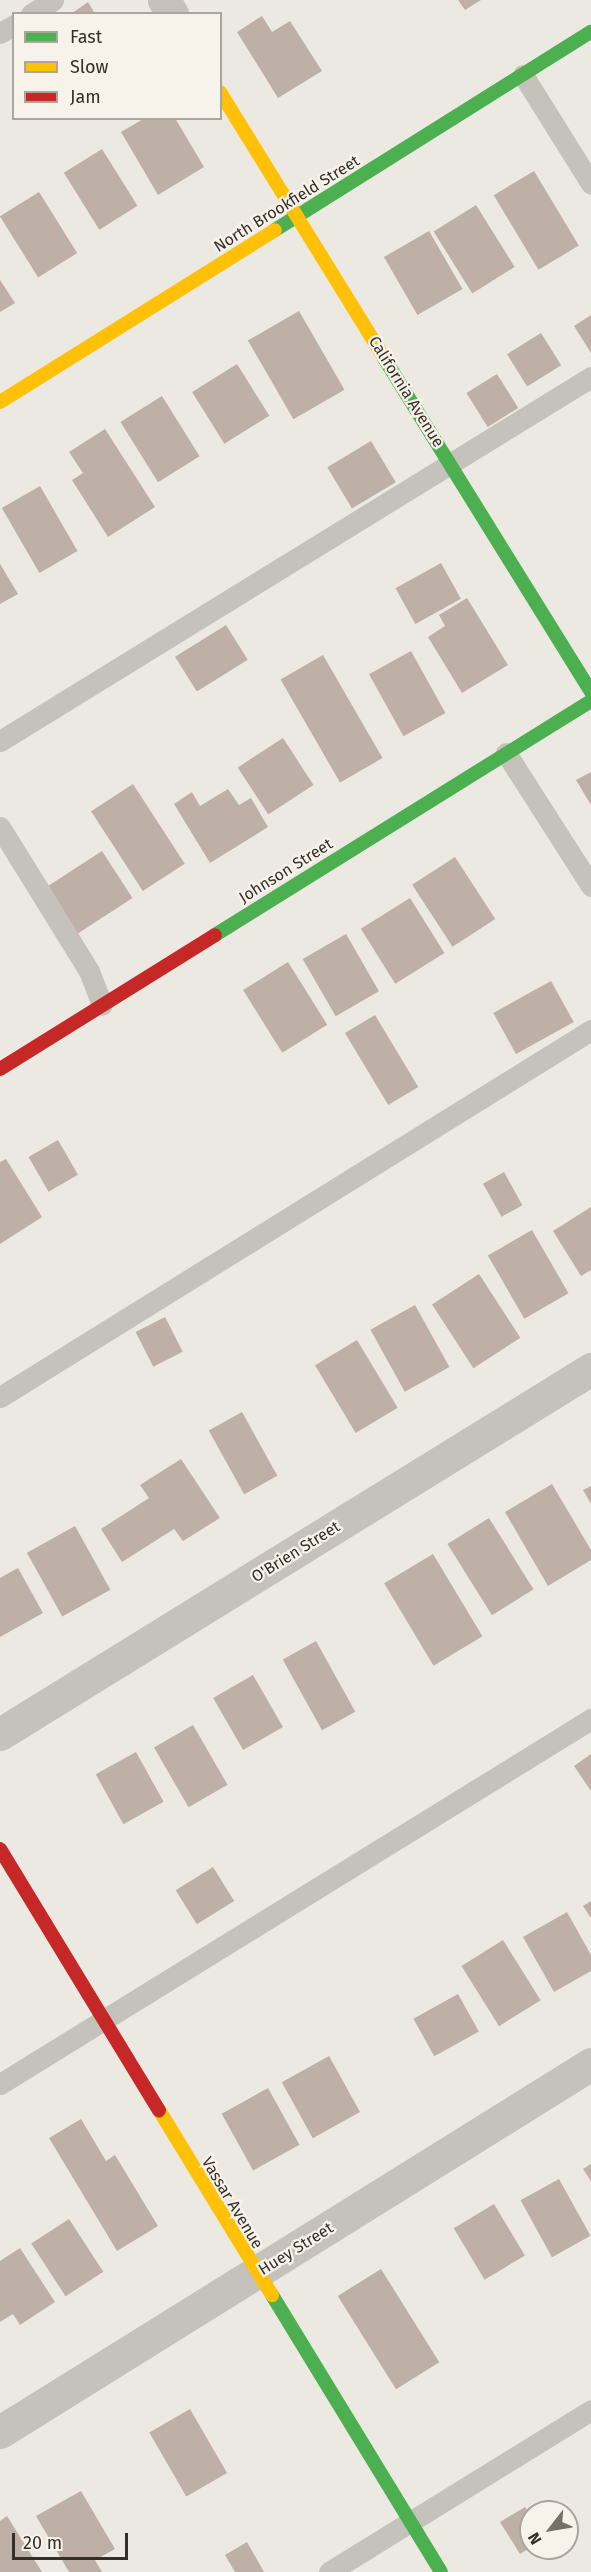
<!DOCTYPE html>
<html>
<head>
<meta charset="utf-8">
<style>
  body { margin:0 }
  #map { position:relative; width:591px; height:2572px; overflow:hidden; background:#ece9e2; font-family:"Fira Sans",sans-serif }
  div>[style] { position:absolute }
  .building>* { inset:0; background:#beb0a6; transform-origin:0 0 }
  .lane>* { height:21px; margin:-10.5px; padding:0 10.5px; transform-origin:10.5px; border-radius:10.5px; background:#c5c1bb }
  .street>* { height:33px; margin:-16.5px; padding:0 16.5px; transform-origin:16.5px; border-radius:16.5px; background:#c5c1bb }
  .fast>* { height:14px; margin:-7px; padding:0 7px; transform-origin:7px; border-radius:7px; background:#4caf50 }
  .slow>* { height:14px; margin:-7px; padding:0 7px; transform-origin:7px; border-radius:7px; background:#ffc107 }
  .jam>* { height:14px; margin:-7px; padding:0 7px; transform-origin:7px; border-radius:7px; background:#c62828 }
  span { translate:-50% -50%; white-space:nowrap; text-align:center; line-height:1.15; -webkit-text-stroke:4.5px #f8f3ea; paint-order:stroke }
  .street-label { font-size:16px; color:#352f2a }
  .legend { position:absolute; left:12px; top:12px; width:210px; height:108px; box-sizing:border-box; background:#f8f3ea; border:2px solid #aaa59d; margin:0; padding:8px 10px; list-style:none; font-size:18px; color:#352f2a }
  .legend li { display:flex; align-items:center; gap:12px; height:30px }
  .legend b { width:30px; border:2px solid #aaa59d }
  .north { position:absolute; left:519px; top:2500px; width:60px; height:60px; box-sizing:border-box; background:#f8f3ea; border:2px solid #aaa59d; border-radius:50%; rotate:239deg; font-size:16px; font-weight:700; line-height:24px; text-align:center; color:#352f2a }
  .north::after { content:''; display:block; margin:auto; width:21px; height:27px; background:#75706a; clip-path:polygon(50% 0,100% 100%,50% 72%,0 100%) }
  .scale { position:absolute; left:12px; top:2533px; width:116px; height:27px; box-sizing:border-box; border:3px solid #352f2a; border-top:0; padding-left:8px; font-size:18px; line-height:21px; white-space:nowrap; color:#352f2a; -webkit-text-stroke:4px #f8f3ea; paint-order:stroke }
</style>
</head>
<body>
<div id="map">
  <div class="building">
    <div style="clip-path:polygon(458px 0,481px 0,465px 10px)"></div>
    <div style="clip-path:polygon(88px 2px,95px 14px,71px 14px)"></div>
    <div style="clip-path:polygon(262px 16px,272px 32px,290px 21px,322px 71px,278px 98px,237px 32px)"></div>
    <div style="clip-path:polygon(145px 118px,175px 118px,204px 167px,158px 195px,121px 132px)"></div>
    <div style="left:102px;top:149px;width:67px;height:45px;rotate:58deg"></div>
    <div style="left:534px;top:171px;width:87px;height:47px;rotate:59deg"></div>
    <div style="left:39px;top:192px;width:72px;height:46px;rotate:58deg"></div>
    <div style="left:476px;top:205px;width:73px;height:50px;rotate:58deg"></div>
    <div style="left:429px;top:231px;width:67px;height:52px;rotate:60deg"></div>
    <div style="clip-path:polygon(0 280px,15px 303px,0 312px)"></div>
    <div style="left:299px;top:311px;width:91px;height:59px;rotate:60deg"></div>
    <div style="clip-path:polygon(591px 315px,591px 353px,574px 326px)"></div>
    <div style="left:541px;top:333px;width:38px;height:40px;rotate:58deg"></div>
    <div style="left:237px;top:364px;width:61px;height:53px;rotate:58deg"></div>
    <div style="left:497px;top:374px;width:40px;height:36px;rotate:58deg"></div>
    <div style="left:162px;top:396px;width:71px;height:49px;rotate:58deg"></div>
    <div style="clip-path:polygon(105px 429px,155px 507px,108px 537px,72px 480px,83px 473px,69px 452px)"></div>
    <div style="left:371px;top:441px;width:48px;height:51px;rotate:59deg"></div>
    <div style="left:40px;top:486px;width:75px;height:44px;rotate:60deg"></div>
    <div style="left:441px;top:563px;width:41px;height:52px;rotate:61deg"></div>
    <div style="clip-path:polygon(0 564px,18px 594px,0 604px)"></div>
    <div style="clip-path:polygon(467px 598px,508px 665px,462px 693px,428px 637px,445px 626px,439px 615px)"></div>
    <div style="left:226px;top:625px;width:41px;height:60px;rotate:58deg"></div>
    <div style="left:411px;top:651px;width:71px;height:48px;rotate:61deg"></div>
    <div style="left:323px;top:655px;width:119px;height:49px;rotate:60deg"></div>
    <div style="left:283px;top:738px;width:56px;height:54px;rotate:57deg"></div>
    <div style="clip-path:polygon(591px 772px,591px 805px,576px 780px)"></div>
    <div style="left:133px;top:784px;width:95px;height:50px;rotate:57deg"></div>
    <div style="clip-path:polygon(228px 789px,239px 805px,251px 798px,268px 827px,210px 863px,174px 804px,192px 792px,200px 806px)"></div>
    <div style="left:102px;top:851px;width:56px;height:67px;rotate:57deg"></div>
    <div style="left:455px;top:857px;width:74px;height:51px;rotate:57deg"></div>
    <div style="left:410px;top:898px;width:65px;height:58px;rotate:58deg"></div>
    <div style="left:346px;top:934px;width:66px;height:50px;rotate:60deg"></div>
    <div style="left:288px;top:962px;width:74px;height:53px;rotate:58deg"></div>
    <div style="left:551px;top:981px;width:47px;height:66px;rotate:61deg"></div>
    <div style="left:375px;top:1015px;width:84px;height:35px;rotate:59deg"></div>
    <div style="left:58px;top:1140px;width:40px;height:34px;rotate:60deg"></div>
    <div style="clip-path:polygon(6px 1159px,42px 1217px,0 1244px,0 1162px)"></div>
    <div style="left:504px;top:1172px;width:38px;height:24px;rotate:61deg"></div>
    <div style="clip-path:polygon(591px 1207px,591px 1270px,581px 1276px,553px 1231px)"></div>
    <div style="left:532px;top:1230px;width:73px;height:51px;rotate:60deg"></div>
    <div style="left:479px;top:1274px;width:76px;height:56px;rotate:57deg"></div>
    <div style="left:415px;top:1305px;width:71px;height:51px;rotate:61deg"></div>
    <div style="left:165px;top:1317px;width:39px;height:33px;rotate:63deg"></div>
    <div style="left:357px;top:1340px;width:79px;height:49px;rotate:59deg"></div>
    <div style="left:242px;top:1412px;width:73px;height:38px;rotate:61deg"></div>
    <div style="clip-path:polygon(181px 1459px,220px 1518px,183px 1541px,174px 1529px,122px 1562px,101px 1529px,149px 1498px,140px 1485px)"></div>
    <div style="clip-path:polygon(552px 1484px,591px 1550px,591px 1560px,548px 1586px,505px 1512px)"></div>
    <div style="clip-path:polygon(591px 1486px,591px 1504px,583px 1490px)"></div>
    <div style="left:489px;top:1518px;width:84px;height:49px;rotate:58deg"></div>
    <div style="left:75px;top:1526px;width:73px;height:55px;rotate:61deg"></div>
    <div style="left:433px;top:1554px;width:96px;height:57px;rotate:59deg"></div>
    <div style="clip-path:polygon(18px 1568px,43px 1613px,0 1637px,0 1578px)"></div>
    <div style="left:316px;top:1641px;width:81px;height:38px;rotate:61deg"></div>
    <div style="left:253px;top:1675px;width:60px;height:46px;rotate:60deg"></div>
    <div style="left:193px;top:1725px;width:69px;height:45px;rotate:60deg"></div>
    <div style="left:136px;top:1752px;width:57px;height:46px;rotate:61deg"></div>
    <div style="clip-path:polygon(591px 1754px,591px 1791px,574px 1766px)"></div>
    <div style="left:213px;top:1867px;width:40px;height:44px;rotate:58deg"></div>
    <div style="clip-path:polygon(591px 1901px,591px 1918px,583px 1906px)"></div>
    <div style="clip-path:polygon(567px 1912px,591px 1955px,591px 1971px,554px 1992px,523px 1937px)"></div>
    <div style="left:503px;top:1940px;width:71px;height:49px;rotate:58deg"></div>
    <div style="left:458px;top:1994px;width:43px;height:51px;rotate:61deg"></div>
    <div style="left:329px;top:2056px;width:64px;height:54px;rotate:61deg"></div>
    <div style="left:268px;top:2088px;width:65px;height:53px;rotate:61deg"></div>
    <div style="clip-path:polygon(81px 2119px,106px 2161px,115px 2155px,158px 2226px,117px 2251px,49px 2138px)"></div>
    <div style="clip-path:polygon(591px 2164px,591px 2181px,583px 2169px)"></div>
    <div style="left:559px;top:2179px;width:65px;height:44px;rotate:61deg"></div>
    <div style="left:494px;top:2204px;width:60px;height:47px;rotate:59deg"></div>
    <div style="left:69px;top:2219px;width:63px;height:45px;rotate:57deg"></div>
    <div style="clip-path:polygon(20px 2248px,55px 2302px,20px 2325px,13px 2314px,0 2322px,0 2261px)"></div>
    <div style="left:381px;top:2269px;width:110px;height:51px;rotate:58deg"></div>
    <div style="left:190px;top:2409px;width:74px;height:47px;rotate:60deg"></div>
    <div style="clip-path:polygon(81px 2491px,115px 2549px,95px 2560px,102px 2572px,69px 2572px,36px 2516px)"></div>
    <div style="clip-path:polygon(525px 2507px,531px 2516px,531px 2547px,520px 2554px,500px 2522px)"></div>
    <div style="clip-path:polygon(7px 2516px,42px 2572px,0 2572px,0 2521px)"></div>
    <div style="clip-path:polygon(247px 2542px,264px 2572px,235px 2572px,225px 2555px)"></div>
  </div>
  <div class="lane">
    <div style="left:31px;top:14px;width:26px;rotate:-32deg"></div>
    <div style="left:0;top:33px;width:16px;rotate:-30deg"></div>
    <div style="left:523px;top:75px;width:128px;rotate:58deg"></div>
    <div style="left:0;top:741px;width:694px;rotate:-31.63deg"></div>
    <div style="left:506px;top:753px;width:158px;rotate:57.4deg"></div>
    <div style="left:0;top:827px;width:169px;rotate:58.3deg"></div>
    <div style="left:89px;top:971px;width:36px;rotate:69deg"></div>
    <div style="left:0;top:1397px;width:696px;rotate:-31.84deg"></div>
    <div style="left:0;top:2084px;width:695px;rotate:-31.7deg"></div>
    <div style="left:329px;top:2572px;width:308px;rotate:-31.7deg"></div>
  </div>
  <div class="street">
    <div style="left:164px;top:0;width:16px;rotate:60deg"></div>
    <div style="left:0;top:1734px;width:695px;rotate:-31.7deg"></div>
    <div style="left:0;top:2432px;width:696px;rotate:-31.91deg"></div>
  </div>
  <div class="fast">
    <div style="left:275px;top:230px;width:373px;rotate:-32.1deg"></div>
    <div style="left:384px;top:358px;width:393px;rotate:58.2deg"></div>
    <div style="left:215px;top:935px;width:443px;rotate:-31.9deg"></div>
    <div style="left:272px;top:2295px;width:324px;rotate:58.6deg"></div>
  </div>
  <div class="slow">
    <div style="left:220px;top:92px;width:312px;rotate:58.3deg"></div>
    <div style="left:0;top:402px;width:324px;rotate:-32deg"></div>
    <div style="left:159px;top:2110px;width:217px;rotate:58.6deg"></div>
  </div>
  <div class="jam">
    <div style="left:0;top:1069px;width:253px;rotate:-31.9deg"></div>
    <div style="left:0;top:1849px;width:306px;rotate:58.7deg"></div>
  </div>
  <div class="street-label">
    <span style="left:287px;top:204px;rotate:-32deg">North Brookfield Street</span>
    <span style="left:406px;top:392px;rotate:58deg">California Avenue</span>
    <span style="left:286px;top:871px;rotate:-32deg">Johnson Street</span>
    <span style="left:296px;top:1552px;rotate:-32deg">O'Brien Street</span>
    <span style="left:232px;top:2203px;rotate:59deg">Vassar Avenue</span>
    <span style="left:296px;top:2249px;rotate:-32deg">Huey Street</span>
  </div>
  <ul class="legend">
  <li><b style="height:8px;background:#4caf50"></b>Fast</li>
  <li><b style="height:8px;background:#ffc107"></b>Slow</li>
  <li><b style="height:8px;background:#c62828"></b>Jam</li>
  </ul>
  <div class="north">N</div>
  <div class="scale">20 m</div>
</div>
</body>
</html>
